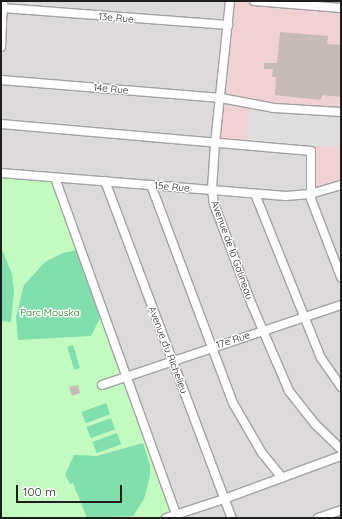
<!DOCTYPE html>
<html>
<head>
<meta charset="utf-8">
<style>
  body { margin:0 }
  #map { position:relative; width:342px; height:519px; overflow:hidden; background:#efe9e3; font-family:Quicksand,sans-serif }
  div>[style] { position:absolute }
  .residential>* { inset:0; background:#dcdadb }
  .commercial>* { inset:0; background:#f0d2d5 }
  .park>* { inset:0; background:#c3fabf }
  .pitch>* { inset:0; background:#80dfad; transform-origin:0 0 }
  .parking>* { inset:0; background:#dedede; transform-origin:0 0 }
  .building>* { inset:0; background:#c7bbb7 }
  .roads { filter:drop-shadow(1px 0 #a2a2a2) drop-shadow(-1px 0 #a2a2a2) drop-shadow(0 1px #a2a2a2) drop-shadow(0 -1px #a2a2a2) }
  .minor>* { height:8px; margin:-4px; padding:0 4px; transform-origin:4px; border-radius:4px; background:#fff }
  span { translate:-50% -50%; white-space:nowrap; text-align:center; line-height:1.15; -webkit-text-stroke:3px #fff; paint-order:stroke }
  .street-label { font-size:10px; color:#1e1e1e }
  .park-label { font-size:10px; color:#117d0a }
  .frame { position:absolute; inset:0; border:2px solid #1e1e1e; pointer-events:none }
  .scale { position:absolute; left:16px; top:485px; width:106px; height:18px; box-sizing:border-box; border:2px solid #1e1e1e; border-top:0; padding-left:5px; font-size:12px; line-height:14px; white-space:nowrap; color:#1e1e1e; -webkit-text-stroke:3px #fff; paint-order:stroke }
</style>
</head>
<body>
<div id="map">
  <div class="residential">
    <div style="clip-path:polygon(5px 1px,230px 1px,311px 151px,341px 185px,341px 518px,166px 518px,1px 173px,1px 22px)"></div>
  </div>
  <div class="commercial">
    <div style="clip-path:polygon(230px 1px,341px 8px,341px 185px,313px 193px,311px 151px,215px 143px)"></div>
  </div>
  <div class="park">
    <div style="clip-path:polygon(1px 173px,55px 178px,176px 514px,166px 518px,1px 518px)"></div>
  </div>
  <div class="pitch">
    <div style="clip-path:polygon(1px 247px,12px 274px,14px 291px,11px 322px,1px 321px)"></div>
    <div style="clip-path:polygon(77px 250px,84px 275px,87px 275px,100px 318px,91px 336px,18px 340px,16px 317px,24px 285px,45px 262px,63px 253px)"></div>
    <div style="left:73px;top:345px;width:24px;height:6px;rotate:73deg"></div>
    <div style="left:106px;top:403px;width:12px;height:26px;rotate:70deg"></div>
    <div style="left:111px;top:418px;width:12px;height:26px;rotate:70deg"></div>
    <div style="left:117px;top:433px;width:12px;height:26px;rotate:70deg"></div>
    <div style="clip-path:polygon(143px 443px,150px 465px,150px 476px,144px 499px,133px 516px,87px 518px,73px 483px,70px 484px,65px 475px,74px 455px,97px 456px)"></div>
  </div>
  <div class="parking">
    <div style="left:250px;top:105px;width:91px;height:36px;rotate:4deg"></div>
  </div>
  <div class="building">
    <div style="clip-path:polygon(280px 32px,328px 36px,327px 44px,341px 45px,341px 97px,323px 95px,320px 100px,275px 95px,276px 77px,272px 77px,273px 69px,264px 69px,264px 63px,277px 63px)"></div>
    <div style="clip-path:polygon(78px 385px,80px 393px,72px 396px,69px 387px)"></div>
  </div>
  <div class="roads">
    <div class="minor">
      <div style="left:230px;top:1px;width:143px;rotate:96deg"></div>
      <div style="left:215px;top:143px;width:47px;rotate:93.7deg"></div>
      <div style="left:212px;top:190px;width:14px;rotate:82deg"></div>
      <div style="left:214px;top:204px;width:108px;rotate:69.4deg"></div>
      <div style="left:252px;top:305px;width:94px;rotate:66.7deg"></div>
      <div style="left:289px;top:391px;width:42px;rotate:51.8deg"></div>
      <div style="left:315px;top:424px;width:36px;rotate:44deg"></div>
      <div style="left:254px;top:1px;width:87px;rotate:4.6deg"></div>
      <div style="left:3px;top:8px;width:226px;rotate:4.3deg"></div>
      <div style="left:1px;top:47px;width:46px;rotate:-87.5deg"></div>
      <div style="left:1px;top:80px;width:221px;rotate:4.7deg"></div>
      <div style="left:221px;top:98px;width:54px;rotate:10.7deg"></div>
      <div style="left:274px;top:108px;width:67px;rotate:3.4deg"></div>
      <div style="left:1px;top:124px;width:311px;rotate:5deg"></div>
      <div style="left:311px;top:151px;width:48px;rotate:90deg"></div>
      <div style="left:311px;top:199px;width:84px;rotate:69deg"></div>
      <div style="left:1px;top:173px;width:286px;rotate:4.6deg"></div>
      <div style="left:286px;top:196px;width:24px;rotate:-5deg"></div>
      <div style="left:310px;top:194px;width:32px;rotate:-16deg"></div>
      <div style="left:55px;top:178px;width:357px;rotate:70.2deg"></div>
      <div style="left:105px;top:181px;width:360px;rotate:69.4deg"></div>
      <div style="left:151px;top:185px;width:233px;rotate:69.4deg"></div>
      <div style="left:233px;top:403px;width:58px;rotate:59.9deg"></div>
      <div style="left:262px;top:453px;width:32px;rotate:51deg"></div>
      <div style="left:255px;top:194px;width:177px;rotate:68.1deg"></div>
      <div style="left:321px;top:358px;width:35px;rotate:55deg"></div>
      <div style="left:102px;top:385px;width:252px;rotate:-18.5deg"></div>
      <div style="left:166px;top:518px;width:61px;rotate:-18.1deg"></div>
      <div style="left:224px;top:499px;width:125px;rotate:-20.2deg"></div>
      <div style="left:318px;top:518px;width:24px;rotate:-19deg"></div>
    </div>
  </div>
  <div class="street-label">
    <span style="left:116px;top:18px;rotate:5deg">13e Rue</span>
    <span style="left:111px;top:89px;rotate:5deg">14e Rue</span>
    <span style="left:172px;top:187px;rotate:5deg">15e Rue</span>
    <span style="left:232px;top:250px;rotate:70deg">Avenue de la Gatineau</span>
    <span style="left:233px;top:340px;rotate:-18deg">17e Rue</span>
    <span style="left:168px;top:350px;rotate:69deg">Avenue du Richelieu</span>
  </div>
  <div class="park-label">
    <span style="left:50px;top:313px">Parc Mouska</span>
  </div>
  <div class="frame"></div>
  <div class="scale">100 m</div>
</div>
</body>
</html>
